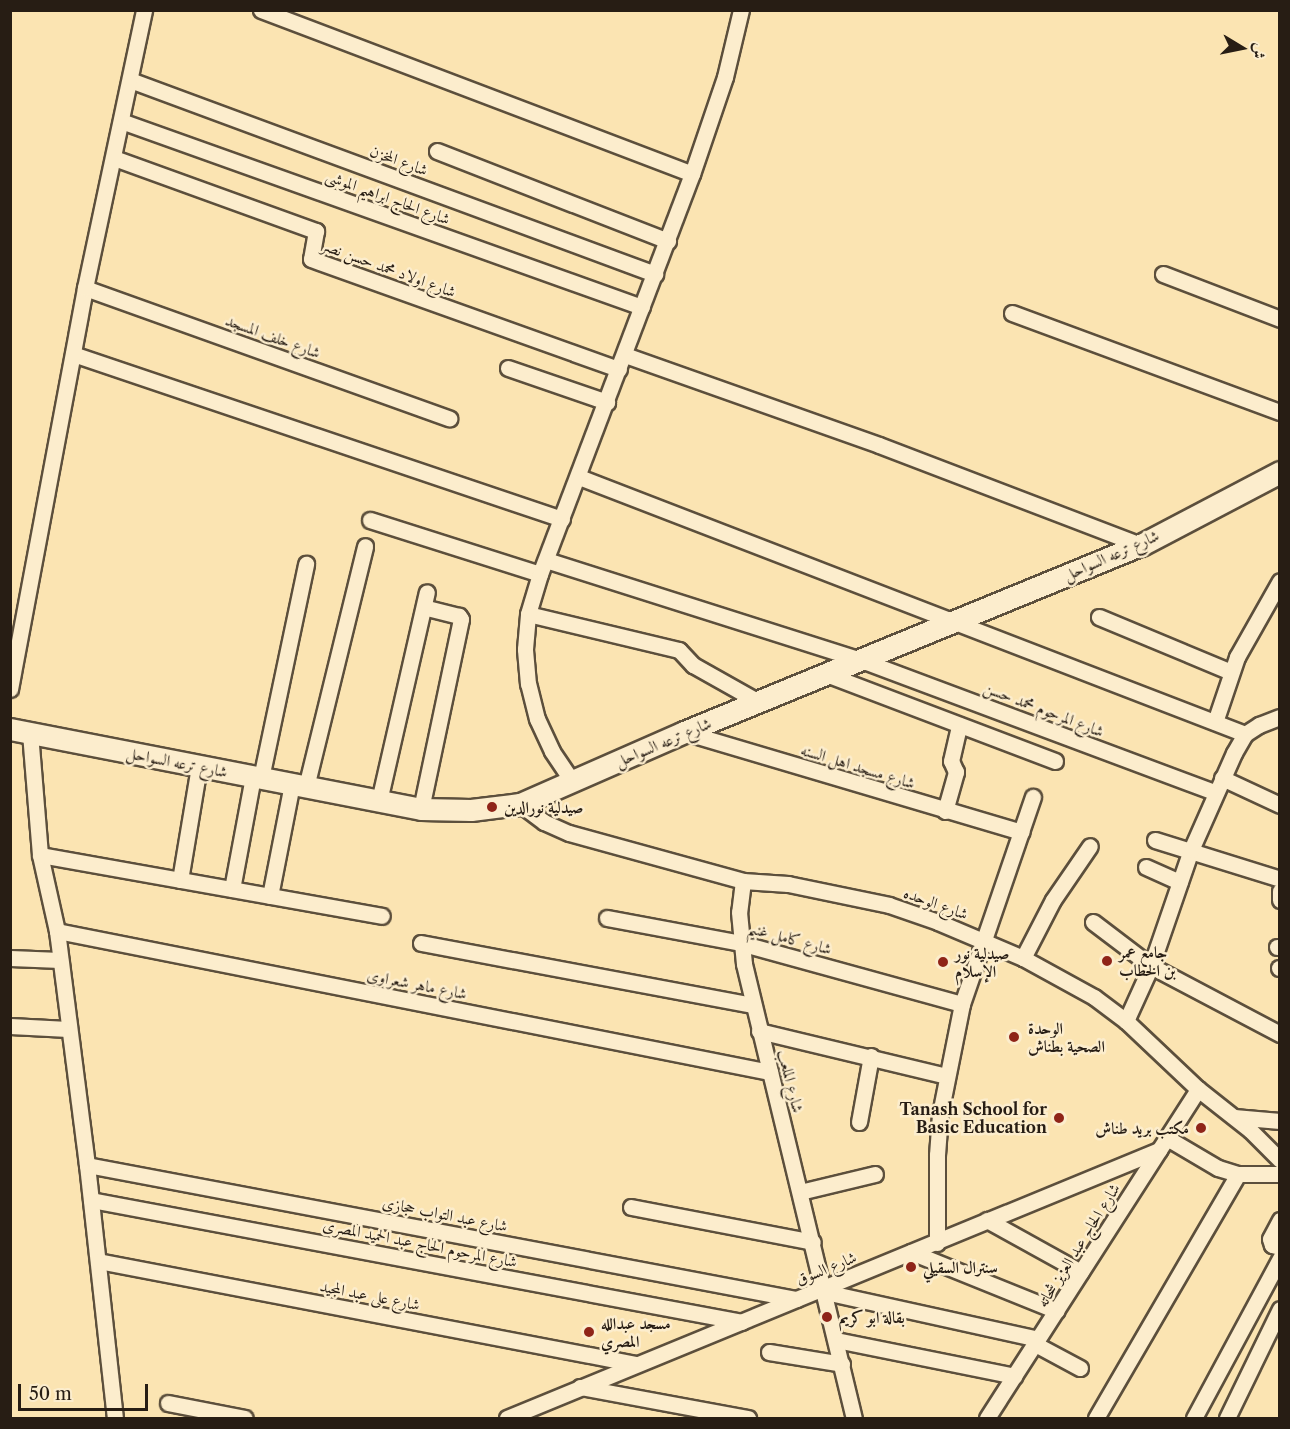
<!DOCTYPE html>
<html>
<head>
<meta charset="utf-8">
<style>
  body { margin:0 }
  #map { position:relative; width:1290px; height:1429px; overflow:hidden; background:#fbe4b2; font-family:"Libre Caslon Text",Amiri,serif }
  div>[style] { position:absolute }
  .roads { filter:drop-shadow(2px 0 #5c4f3c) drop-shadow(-2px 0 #5c4f3c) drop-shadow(0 2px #5c4f3c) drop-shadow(0 -2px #5c4f3c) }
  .street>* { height:15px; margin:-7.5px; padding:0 7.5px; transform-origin:7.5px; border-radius:7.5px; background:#fcedcd }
  .secondary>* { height:21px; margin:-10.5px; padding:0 10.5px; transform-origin:10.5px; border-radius:10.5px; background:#fcedcd }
  .dots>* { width:16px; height:16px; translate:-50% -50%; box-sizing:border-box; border:3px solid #fcedcd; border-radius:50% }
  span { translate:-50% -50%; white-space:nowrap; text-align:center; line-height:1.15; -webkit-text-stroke:5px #fcedcd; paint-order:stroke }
  .street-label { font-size:16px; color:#271d14 }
  .poi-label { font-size:16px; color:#271d14; font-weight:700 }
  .left { translate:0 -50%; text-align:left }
  .right { translate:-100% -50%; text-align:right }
  .frame { position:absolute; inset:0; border:12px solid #271d14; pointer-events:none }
  .north { position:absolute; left:1212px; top:18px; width:60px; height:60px; -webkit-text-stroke:4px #fcedcd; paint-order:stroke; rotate:100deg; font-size:16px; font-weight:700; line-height:24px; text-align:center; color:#271d14 }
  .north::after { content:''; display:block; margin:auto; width:21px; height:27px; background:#271d14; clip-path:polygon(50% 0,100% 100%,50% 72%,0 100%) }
  .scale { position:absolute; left:18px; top:1384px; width:130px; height:27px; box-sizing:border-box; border:3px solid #271d14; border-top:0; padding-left:8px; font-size:18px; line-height:21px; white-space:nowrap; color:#271d14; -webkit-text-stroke:4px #fcedcd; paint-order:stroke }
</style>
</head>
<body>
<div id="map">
  <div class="roads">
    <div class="street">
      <div style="left:261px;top:10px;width:461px;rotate:20.8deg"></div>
      <div style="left:130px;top:80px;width:560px;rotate:20.28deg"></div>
      <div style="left:121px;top:121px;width:553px;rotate:19.65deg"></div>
      <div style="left:437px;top:151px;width:248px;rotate:21.3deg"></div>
      <div style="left:114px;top:158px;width:215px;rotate:19.9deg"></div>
      <div style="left:316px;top:231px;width:28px;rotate:100deg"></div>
      <div style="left:311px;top:259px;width:327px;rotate:19.7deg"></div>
      <div style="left:1163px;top:274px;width:125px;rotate:21deg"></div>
      <div style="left:85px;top:288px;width:387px;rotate:19.7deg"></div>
      <div style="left:1012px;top:313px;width:286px;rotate:20.3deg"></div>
      <div style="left:73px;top:354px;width:516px;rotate:18.65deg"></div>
      <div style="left:625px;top:355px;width:269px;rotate:19.5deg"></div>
      <div style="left:879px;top:445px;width:280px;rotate:20.9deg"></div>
      <div style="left:508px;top:368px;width:105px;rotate:19deg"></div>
      <div style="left:579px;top:477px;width:714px;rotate:21.1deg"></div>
      <div style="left:370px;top:520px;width:178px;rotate:17.6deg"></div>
      <div style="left:546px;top:560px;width:330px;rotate:17.6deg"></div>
      <div style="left:861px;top:660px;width:377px;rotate:20.5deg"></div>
      <div style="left:528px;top:614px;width:155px;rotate:13.4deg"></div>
      <div style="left:679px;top:650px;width:21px;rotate:47deg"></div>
      <div style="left:693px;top:665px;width:76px;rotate:29.3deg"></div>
      <div style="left:1099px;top:617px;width:143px;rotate:22.6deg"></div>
      <div style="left:826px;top:674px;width:245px;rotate:20.8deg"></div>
      <div style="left:10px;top:689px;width:408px;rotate:-79.4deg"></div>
      <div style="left:85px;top:288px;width:284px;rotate:-78deg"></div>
      <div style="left:1215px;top:722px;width:69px;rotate:-71.3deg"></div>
      <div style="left:1237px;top:657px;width:87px;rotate:-60.5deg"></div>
      <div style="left:684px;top:732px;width:352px;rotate:16.5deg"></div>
      <div style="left:30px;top:733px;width:122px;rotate:85.3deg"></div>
      <div style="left:40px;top:855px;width:78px;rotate:77.4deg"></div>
      <div style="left:57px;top:931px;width:236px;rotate:82.7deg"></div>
      <div style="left:87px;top:1165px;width:255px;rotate:83.7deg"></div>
      <div style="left:261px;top:778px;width:219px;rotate:-78.1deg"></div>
      <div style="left:1222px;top:778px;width:64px;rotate:25deg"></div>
      <div style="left:572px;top:781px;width:36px;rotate:-124deg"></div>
      <div style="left:552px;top:751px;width:35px;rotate:-115deg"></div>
      <div style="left:537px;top:719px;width:36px;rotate:-104deg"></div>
      <div style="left:528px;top:684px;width:35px;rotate:-95deg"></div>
      <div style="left:525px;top:649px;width:35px;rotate:-85deg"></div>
      <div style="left:528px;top:614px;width:42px;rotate:-73.3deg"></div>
      <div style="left:540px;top:574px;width:428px;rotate:-69.2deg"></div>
      <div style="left:692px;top:174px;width:102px;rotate:-71.2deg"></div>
      <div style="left:725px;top:77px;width:69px;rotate:-76.6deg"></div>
      <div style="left:306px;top:787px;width:248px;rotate:-76.2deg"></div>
      <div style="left:379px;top:801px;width:214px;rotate:-77.1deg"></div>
      <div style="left:520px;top:804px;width:30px;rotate:37deg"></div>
      <div style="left:544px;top:822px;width:27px;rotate:24deg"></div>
      <div style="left:569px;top:833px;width:180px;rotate:15.4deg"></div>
      <div style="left:743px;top:881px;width:45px;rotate:3.8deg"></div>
      <div style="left:788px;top:884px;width:103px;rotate:11.7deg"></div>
      <div style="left:889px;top:905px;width:52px;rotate:19.1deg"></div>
      <div style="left:938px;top:922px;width:92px;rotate:23deg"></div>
      <div style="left:1023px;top:958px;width:81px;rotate:28.8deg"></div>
      <div style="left:1094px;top:997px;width:40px;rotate:37deg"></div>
      <div style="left:1126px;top:1021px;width:99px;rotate:43.4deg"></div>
      <div style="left:1198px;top:1089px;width:66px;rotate:38.3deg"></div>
      <div style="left:1250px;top:1130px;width:42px;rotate:45deg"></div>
      <div style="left:421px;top:809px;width:194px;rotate:-78.1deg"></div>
      <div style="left:461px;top:619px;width:4px;rotate:-124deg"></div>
      <div style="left:459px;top:616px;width:36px;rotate:-166deg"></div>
      <div style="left:945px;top:811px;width:41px;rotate:-74.2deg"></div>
      <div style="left:956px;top:772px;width:12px;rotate:-114deg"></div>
      <div style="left:951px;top:761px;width:37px;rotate:-77deg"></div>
      <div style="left:1155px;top:840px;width:131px;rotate:17.3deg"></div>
      <div style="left:40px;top:855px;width:347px;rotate:10.1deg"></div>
      <div style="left:1146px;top:867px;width:37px;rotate:24deg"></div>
      <div style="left:180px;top:880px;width:115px;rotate:-80.5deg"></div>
      <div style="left:743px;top:881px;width:31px;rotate:97deg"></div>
      <div style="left:739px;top:912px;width:52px;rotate:84.5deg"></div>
      <div style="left:744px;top:964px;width:467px;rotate:76.4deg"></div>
      <div style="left:232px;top:889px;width:114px;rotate:-79.4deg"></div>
      <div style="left:1280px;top:891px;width:9px;rotate:90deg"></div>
      <div style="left:270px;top:896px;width:114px;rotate:-78.9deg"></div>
      <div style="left:607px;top:918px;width:135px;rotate:10.6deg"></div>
      <div style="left:740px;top:943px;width:230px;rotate:15.4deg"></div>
      <div style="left:1093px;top:922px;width:73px;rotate:37.2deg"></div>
      <div style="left:1151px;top:966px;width:146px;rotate:27.8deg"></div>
      <div style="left:57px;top:931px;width:727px;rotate:11.19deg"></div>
      <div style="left:421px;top:943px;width:338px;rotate:10.6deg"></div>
      <div style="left:1277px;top:947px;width:3px"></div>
      <div style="left:10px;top:958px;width:50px;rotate:2.3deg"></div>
      <div style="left:1023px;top:958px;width:65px;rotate:-62.7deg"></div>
      <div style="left:1053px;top:900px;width:65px;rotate:-55.6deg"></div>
      <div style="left:1279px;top:968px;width:1px"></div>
      <div style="left:1126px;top:1021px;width:60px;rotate:-65.6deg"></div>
      <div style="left:1151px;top:966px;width:123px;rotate:-71deg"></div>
      <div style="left:1191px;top:850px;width:106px;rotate:-66.1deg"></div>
      <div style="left:1234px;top:753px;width:22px;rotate:-60deg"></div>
      <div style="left:1245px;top:734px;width:17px;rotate:-33deg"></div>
      <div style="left:1259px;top:725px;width:22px;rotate:-21deg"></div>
      <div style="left:10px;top:1026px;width:58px;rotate:3deg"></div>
      <div style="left:759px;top:1031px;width:193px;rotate:13.5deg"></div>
      <div style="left:1234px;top:1117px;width:46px;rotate:5deg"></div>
      <div style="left:859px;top:1122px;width:67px;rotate:-79.7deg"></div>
      <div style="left:1167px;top:1138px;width:59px;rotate:30.5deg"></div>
      <div style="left:1218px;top:1168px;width:21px;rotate:17deg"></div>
      <div style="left:1238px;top:1174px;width:42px"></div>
      <div style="left:87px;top:1165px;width:722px;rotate:10.7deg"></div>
      <div style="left:800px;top:1192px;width:77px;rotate:-13.5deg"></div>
      <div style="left:91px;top:1200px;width:662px;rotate:10.61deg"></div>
      <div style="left:631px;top:1207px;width:185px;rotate:10.9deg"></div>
      <div style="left:987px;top:1220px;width:107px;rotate:29deg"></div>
      <div style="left:1280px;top:1220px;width:21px;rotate:118deg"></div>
      <div style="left:1270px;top:1239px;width:6px;rotate:72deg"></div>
      <div style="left:1272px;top:1245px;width:8px;rotate:14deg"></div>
      <div style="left:937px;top:1243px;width:88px;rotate:-90deg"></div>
      <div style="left:937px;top:1155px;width:41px;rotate:-85.8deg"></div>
      <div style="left:940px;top:1114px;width:112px;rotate:-78.7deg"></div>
      <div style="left:962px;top:1004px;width:219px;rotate:-71.1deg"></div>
      <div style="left:911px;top:1252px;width:157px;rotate:22deg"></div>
      <div style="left:98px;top:1261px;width:548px;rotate:10.84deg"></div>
      <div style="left:825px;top:1292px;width:218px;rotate:12.4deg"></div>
      <div style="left:836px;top:1340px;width:182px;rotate:11.4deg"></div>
      <div style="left:1035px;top:1344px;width:51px;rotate:28.1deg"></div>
      <div style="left:769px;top:1352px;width:74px;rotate:9.3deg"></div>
      <div style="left:580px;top:1387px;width:171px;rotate:10.5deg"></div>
      <div style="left:168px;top:1403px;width:78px;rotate:11deg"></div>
      <div style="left:507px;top:1418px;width:705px;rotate:-22.34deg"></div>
      <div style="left:987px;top:1418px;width:391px;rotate:-57.3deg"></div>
      <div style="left:1096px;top:1418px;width:282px;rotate:-59.8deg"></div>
      <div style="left:1194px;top:1418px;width:182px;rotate:-61.7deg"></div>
      <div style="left:1227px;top:1418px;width:121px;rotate:-64.1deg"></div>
    </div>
    <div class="secondary">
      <div style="left:10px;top:729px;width:419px;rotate:11deg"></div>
      <div style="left:421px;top:809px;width:50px;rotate:1.1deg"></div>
      <div style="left:471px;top:810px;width:49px;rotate:-7deg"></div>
      <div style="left:520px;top:804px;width:179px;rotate:-23.7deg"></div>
      <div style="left:684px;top:732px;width:494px;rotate:-22.3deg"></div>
      <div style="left:1141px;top:545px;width:157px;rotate:-27.7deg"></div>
    </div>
  </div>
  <div class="dots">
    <div style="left:492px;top:807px;background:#8f2418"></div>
    <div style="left:1107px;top:961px;background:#8f2418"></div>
    <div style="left:943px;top:962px;background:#8f2418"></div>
    <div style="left:1014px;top:1037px;background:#8f2418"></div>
    <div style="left:1059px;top:1118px;background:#8f2418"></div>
    <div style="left:1201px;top:1128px;background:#8f2418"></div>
    <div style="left:911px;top:1267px;background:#8f2418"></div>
    <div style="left:827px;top:1317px;background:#8f2418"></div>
    <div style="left:589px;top:1332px;background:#8f2418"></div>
  </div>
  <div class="street-label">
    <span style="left:399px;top:160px;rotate:20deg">شارع المخزن</span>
    <span style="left:388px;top:197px;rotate:20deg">شارع الحاج ابراهيم الموشى</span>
    <span style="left:389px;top:268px;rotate:20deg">شارع اولاد محمد حسن نصر</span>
    <span style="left:273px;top:336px;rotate:20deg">شارع خلف المسجد</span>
    <span style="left:1111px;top:555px;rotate:-24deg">شارع ترعه السواحل</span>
    <span style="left:1044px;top:709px;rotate:21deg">شارع المرحوم محمد حسن</span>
    <span style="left:663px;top:742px;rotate:-23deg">شارع ترعه السواحل</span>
    <span style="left:177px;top:762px;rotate:11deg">شارع ترعه السواحل</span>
    <span style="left:858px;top:766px;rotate:17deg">شارع مسجد اهل السنه</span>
    <span style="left:936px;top:903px;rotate:20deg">شارع الوحده</span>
    <span style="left:790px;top:938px;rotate:15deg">شارع كامل غنيم</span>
    <span style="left:417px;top:984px;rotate:11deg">شارع ماهر شعراوى</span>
    <span style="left:791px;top:1081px;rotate:76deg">شارع الملعب</span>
    <span style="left:445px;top:1214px;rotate:11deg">شارع عبد التواب حجازى</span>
    <span style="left:420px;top:1243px;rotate:11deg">شارع المرحوم الحاج عبد الحميد المصرى</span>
    <span style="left:1078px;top:1245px;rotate:-58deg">شارع الحاج عبد العزيز شحاته</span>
    <span style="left:826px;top:1268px;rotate:-22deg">شارع السوق</span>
    <span style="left:370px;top:1295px;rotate:11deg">شارع على عبد المجيد</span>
  </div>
  <div class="poi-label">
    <span class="left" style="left:504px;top:807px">صيدلية نورالدين</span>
    <span class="left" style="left:1119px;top:961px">جامع عمر<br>بن الخطاب</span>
    <span class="left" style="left:955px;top:962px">صيدلية نور<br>الإسلام</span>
    <span class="left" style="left:1028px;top:1037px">الوحدة<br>الصحية بطناش</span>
    <span class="right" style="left:1047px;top:1118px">Tanash School for<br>Basic Education</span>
    <span class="right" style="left:1189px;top:1128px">مكتب بريد طناش</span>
    <span class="left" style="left:923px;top:1267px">سنترال السقيلي</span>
    <span class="left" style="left:839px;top:1317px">بقالة ابو كريم</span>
    <span class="left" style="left:601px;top:1332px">مسجد عبدالله<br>المصري</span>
  </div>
  <div class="frame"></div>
  <div class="north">ش</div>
  <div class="scale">50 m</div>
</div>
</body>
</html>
